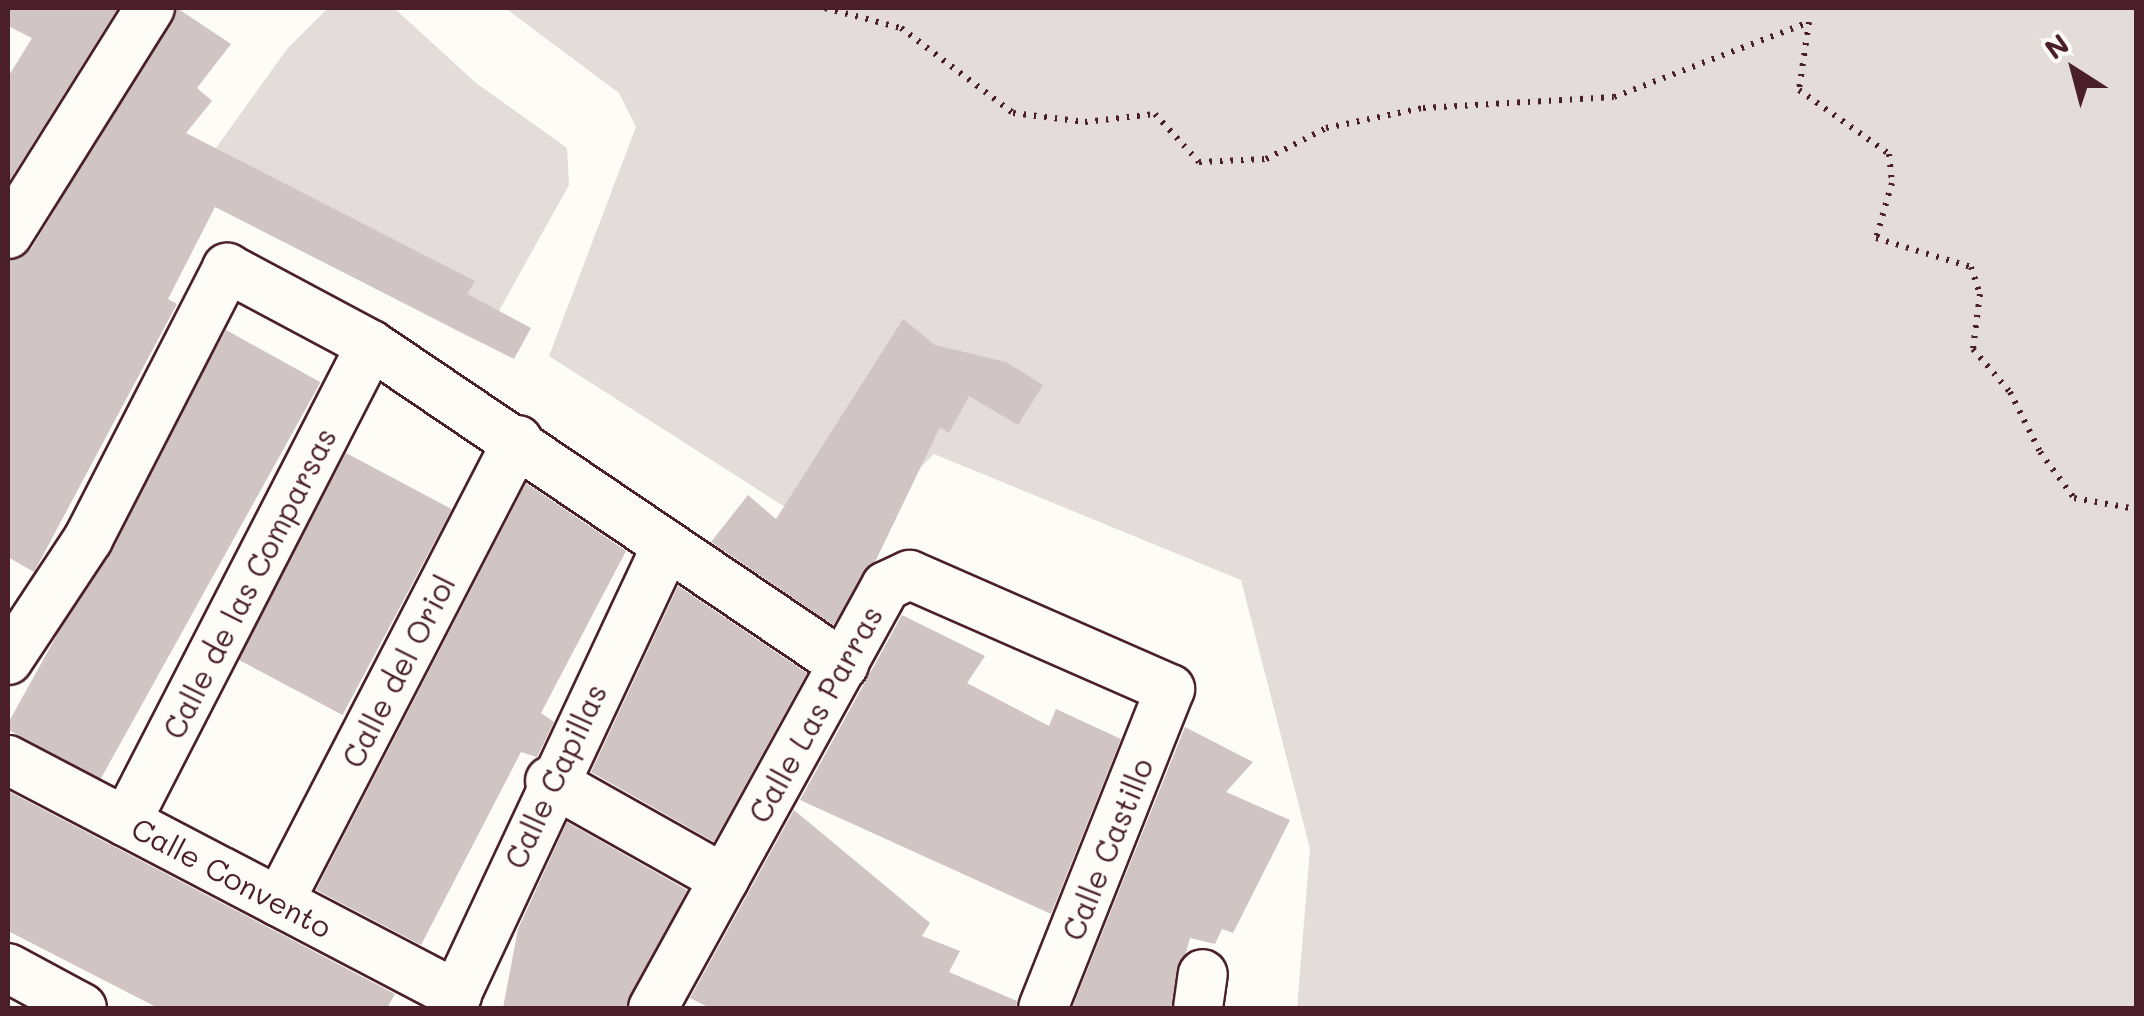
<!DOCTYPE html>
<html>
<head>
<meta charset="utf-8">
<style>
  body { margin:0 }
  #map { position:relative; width:2144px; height:1016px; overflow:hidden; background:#fdfcf7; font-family:Mali,sans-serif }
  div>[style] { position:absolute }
  .green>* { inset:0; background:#e3dcda }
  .building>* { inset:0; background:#d0c5c4; transform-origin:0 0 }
  .path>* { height:6px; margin-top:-3px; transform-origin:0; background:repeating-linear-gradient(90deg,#4a1f2b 0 2.5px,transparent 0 10.5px) }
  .roads { filter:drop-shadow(2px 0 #4a1f2b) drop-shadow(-2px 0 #4a1f2b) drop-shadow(0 2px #4a1f2b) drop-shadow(0 -2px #4a1f2b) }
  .minor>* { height:48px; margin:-24px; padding:0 24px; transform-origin:24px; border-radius:24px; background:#fdfcf7 }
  span { translate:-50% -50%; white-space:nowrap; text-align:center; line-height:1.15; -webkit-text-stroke:8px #fdfcf7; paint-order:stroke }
  .street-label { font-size:30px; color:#4a1f2b }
  .frame { position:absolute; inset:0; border:10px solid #4a1f2b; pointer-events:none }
  .north { position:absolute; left:2024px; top:20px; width:100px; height:100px; -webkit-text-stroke:8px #fdfcf7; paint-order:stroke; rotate:324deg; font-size:28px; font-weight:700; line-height:40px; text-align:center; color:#4a1f2b }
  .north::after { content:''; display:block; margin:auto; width:35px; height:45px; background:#4a1f2b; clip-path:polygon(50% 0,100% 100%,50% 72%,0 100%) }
</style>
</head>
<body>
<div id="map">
  <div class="green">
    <div style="clip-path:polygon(328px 8px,394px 8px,476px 83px,567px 148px,569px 185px,481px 343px,185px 191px,287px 49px)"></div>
    <div style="clip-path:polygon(505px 8px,2136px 8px,2136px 1008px,1297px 1008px,1310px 849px,1241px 580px,934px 454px,843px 544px,549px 356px,636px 127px,619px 93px)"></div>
  </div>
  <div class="building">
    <div style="clip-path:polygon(8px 8px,118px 8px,8px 183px,8px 77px,32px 38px,8px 26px)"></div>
    <div style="clip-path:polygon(177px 8px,231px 44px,197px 88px,212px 101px,186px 133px,475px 281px,467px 294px,531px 328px,514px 359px,215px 207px,168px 299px,177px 304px,34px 572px,8px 557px,8px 261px,31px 249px)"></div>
    <div style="clip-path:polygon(903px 319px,935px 345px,1006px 362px,1043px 385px,1018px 425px,969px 396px,949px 433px,940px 427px,876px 560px,833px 625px,711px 542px,748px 495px,776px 519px)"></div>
    <div style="left:226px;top:330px;width:108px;height:455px;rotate:29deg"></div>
    <div style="left:346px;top:453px;width:120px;height:233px;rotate:28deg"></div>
    <div style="clip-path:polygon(526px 483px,626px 551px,541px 713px,554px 722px,537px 757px,521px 752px,421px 945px,316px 890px)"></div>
    <div style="clip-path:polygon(678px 586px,807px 673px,714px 842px,591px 772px)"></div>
    <div style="clip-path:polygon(902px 615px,985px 656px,967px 683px,1049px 726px,1056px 709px,1121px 739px,1051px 914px,800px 800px)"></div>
    <div style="clip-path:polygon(1185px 727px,1253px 762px,1226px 792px,1290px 820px,1233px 933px,1222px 929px,1215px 944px,1190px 938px,1171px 1008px,1072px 1008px)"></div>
    <div style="clip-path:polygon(8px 791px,395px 994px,387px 1008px,158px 1008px,8px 931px)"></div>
    <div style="clip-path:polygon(794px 810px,930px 923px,922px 936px,960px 951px,949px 972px,1017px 1001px,1016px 1008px,710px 1008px,690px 998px)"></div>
    <div style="clip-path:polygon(567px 822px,687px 890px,626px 1008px,503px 1008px,518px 929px)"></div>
  </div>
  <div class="path">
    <div style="left:825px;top:8px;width:79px;rotate:14.7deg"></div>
    <div style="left:901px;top:28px;width:141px;rotate:37.2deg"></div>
    <div style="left:1013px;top:113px;width:73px;rotate:7.1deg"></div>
    <div style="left:1085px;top:122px;width:70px;rotate:-6.5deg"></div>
    <div style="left:1155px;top:114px;width:65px;rotate:47.5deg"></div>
    <div style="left:1199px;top:162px;width:67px;rotate:-2.6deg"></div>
    <div style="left:1266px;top:159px;width:68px;rotate:-27.3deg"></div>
    <div style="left:1326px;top:128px;width:99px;rotate:-11.7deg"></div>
    <div style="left:1423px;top:108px;width:191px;rotate:-3.3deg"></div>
    <div style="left:1614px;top:97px;width:209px;rotate:-21deg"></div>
    <div style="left:1809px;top:22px;width:69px;rotate:98.4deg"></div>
    <div style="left:1799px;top:90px;width:110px;rotate:35.4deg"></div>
    <div style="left:1889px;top:154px;width:29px;rotate:84deg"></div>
    <div style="left:1892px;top:183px;width:57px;rotate:106.2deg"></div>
    <div style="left:1876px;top:238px;width:99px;rotate:17deg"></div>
    <div style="left:1971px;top:267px;width:28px;rotate:72deg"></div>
    <div style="left:1980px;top:294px;width:55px;rotate:97.3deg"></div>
    <div style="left:1973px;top:349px;width:57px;rotate:49.3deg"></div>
    <div style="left:2010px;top:392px;width:67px;rotate:63.4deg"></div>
    <div style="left:2040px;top:452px;width:57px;rotate:53.5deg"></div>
    <div style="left:2074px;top:498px;width:63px;rotate:10.1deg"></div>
  </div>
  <div class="roads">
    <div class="minor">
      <div style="left:8px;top:234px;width:267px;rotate:-57.9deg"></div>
      <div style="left:8px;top:660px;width:145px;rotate:-56.5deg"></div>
      <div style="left:88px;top:539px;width:305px;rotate:-62.8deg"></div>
      <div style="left:227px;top:268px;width:163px;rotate:28.1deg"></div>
      <div style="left:371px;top:345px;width:571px;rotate:34.08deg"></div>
      <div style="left:8px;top:760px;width:507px;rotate:27.63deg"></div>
      <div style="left:550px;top:781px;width:200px;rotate:29.4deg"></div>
      <div style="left:126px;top:822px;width:536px;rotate:-62.81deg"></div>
      <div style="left:279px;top:902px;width:520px;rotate:-62.65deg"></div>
      <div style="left:8px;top:968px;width:84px;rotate:28.4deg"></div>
      <div style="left:450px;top:1008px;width:509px;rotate:-64.89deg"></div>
      <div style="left:653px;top:1008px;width:482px;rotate:-61.1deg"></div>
      <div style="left:886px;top:586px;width:26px;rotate:-25deg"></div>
      <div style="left:910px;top:575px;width:284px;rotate:23.7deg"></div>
      <div style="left:1170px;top:689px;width:343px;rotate:111.7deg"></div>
      <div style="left:1198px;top:1008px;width:34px;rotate:-82deg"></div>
    </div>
  </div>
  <div class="street-label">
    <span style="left:249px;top:583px;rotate:-63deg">Calle de las Comparsas</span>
    <span style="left:398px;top:671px;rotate:-63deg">Calle del Oriol</span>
    <span style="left:815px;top:714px;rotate:-61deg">Calle Las Parras</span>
    <span style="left:555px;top:776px;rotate:-65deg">Calle Capillas</span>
    <span style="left:1107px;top:849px;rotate:-68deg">Calle Castillo</span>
    <span style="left:232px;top:877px;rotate:28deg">Calle Convento</span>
  </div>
  <div class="frame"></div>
  <div class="north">N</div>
</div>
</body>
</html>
